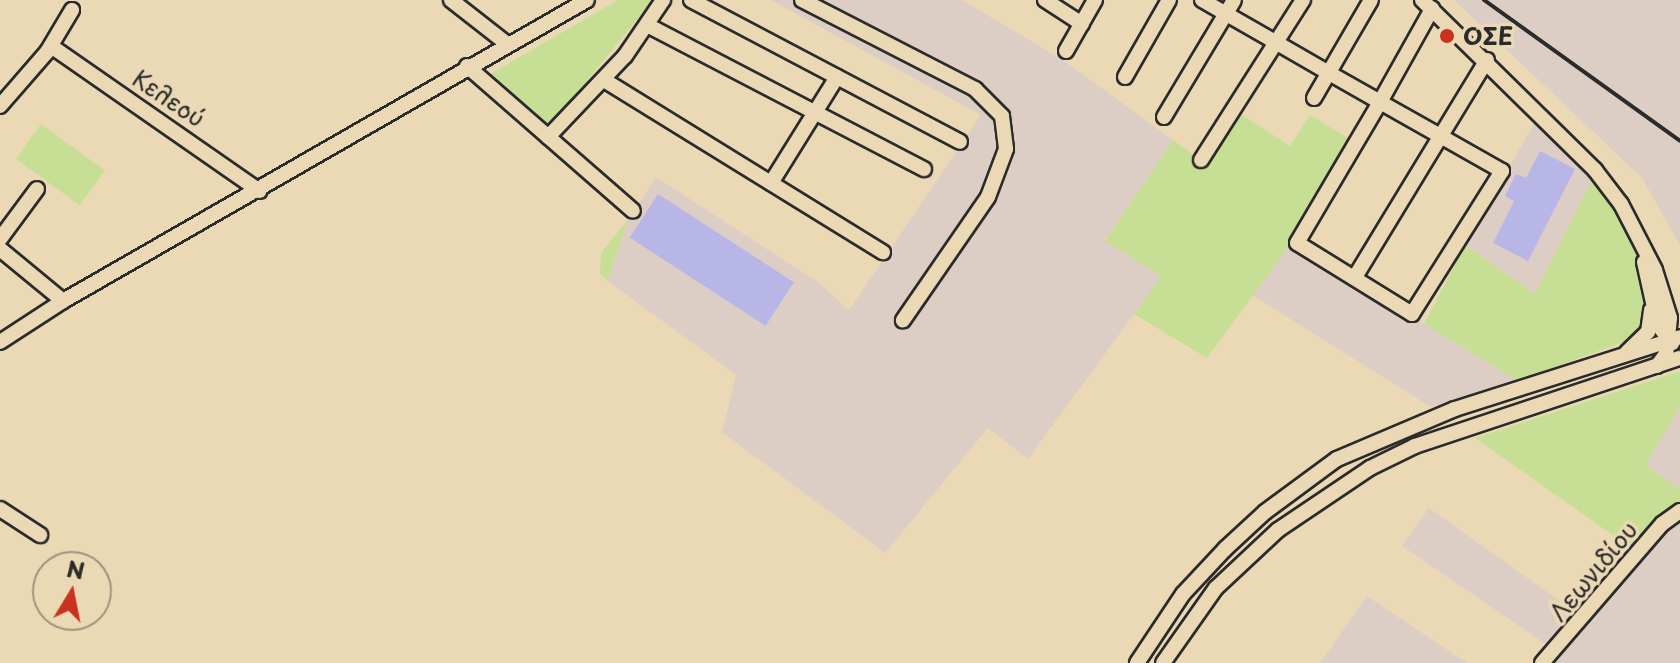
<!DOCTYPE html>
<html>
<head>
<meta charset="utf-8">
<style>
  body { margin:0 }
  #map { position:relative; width:1680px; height:663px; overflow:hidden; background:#ebd9b6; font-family:"Playpen Sans",sans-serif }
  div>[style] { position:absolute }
  .built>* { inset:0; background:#dccec5 }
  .green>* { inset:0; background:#c6df95; transform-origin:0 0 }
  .building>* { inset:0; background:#b8b6e7; transform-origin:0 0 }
  .roads { filter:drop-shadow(2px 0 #2b2b2b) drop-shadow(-2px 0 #2b2b2b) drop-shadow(0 2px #2b2b2b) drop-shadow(0 -2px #2b2b2b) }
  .minor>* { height:14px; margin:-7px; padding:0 7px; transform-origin:7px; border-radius:7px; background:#ebd9b6 }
  .rail>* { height:4px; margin:-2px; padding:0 2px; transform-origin:2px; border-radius:2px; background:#2b2b2b }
  .dots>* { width:22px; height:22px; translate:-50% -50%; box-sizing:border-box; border:4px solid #ebd9b6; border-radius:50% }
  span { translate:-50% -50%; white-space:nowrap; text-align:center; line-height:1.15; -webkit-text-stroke:7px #ebd9b6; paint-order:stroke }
  .poi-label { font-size:24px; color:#2b2b2b; font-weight:700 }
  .left { translate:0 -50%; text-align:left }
  .street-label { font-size:24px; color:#2b2b2b }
  .north { position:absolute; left:32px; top:551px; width:80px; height:80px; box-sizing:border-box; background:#ebd9b6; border:2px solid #9e937e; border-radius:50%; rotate:10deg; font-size:22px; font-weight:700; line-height:32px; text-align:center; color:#2b2b2b }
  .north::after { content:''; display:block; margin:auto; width:28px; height:36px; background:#c8321e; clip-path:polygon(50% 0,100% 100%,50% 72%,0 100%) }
</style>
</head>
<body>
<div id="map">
  <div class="built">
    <div style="clip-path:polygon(771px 0,962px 0,1063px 60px,1173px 140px,1105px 240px,1162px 276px,1028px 459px,988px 428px,885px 553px,722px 432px,736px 375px,608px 281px,627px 221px,656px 177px,819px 283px,849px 310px,981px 115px)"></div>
    <div style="clip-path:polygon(1454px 0,1680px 0,1680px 245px,1642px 178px)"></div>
    <div style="clip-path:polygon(1535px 122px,1593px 178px,1535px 294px,1465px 245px)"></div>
    <div style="clip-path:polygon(1290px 245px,1424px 324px,1518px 381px,1431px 407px,1252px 295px)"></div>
    <div style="clip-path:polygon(1680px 407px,1680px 489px,1644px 465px)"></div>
    <div style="clip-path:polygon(1429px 508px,1588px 621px,1640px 554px,1680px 515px,1680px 663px,1547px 663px,1557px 652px,1402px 546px)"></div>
    <div style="clip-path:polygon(1367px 596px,1467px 663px,1320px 663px)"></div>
  </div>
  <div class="green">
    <div style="clip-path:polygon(618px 0,653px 0,549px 127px,487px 76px)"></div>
    <div style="clip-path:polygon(1239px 113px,1290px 146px,1310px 115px,1351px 140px,1290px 245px,1207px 358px,1134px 314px,1161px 276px,1105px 241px,1173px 140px,1206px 164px)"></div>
    <div style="left:41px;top:124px;width:79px;height:43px;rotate:36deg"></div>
    <div style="clip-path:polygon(1593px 178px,1617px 206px,1634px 240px,1647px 288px,1643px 327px,1634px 338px,1518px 381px,1424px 324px,1465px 245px,1535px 294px)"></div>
    <div style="clip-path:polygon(627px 221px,608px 281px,600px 274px,601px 253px)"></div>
    <div style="clip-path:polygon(1680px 371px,1680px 407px,1645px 465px,1680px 489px,1680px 503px,1631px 548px,1475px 438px)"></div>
  </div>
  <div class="building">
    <div style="clip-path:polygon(1540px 151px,1575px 169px,1528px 261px,1493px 243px,1514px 201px,1505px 196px,1516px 174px,1526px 178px)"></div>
    <div style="left:658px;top:194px;width:162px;height:52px;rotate:33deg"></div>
  </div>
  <div class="roads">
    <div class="minor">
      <div style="left:451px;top:0;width:70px;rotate:38deg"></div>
      <div style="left:691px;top:0;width:304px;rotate:27.8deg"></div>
      <div style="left:802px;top:0;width:195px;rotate:27.2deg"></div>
      <div style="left:975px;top:89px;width:38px;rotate:45deg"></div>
      <div style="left:1002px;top:116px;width:33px;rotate:83deg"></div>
      <div style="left:1006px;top:149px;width:51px;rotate:110.6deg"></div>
      <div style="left:988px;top:197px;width:150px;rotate:124.6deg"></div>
      <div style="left:1045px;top:0;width:44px;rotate:33deg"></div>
      <div style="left:1202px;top:0;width:86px;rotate:29.8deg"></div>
      <div style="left:1277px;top:43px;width:60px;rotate:30deg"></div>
      <div style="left:1329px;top:73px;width:59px;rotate:29.6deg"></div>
      <div style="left:1380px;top:102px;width:71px;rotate:29.4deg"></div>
      <div style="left:1442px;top:137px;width:69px;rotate:29.5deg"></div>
      <div style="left:1502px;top:171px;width:169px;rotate:122.2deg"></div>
      <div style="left:1412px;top:314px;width:135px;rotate:-148.3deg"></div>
      <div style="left:1297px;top:243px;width:164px;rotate:-59.5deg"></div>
      <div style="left:1380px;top:102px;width:107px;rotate:-60.8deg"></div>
      <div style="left:1422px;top:0;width:243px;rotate:44.5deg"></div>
      <div style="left:1595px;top:170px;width:43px;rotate:52.6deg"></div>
      <div style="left:1621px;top:204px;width:74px;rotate:62.7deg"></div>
      <div style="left:1655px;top:270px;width:50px;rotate:72.6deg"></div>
      <div style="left:1670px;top:318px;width:36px;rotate:96deg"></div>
      <div style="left:1666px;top:354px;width:15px;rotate:127deg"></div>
      <div style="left:649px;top:26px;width:310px;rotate:27.5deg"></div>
      <div style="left:51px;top:46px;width:254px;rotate:34.8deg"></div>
      <div style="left:1066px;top:51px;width:59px;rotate:-60.4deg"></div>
      <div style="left:467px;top:66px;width:220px;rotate:41.1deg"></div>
      <div style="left:1125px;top:77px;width:89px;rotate:-60.3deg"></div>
      <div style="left:604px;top:80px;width:328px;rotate:31.7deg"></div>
      <div style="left:1314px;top:98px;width:113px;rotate:-59.8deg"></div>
      <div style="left:0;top:106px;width:72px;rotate:-49deg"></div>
      <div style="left:47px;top:52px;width:49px;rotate:-59.2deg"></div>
      <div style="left:1164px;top:117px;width:136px;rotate:-59.1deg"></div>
      <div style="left:548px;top:137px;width:112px;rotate:-46.5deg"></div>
      <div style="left:625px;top:56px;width:68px;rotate:-55.8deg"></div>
      <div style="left:1201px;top:160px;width:190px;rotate:-57.5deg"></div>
      <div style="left:771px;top:183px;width:125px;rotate:-58.1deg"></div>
      <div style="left:0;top:239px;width:62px;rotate:-53.5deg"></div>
      <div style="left:0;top:249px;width:82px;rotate:39.5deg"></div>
      <div style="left:1644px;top:262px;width:65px;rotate:77.5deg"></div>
      <div style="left:1658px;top:325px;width:23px;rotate:52deg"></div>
      <div style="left:1355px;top:277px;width:254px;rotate:-58.7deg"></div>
      <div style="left:0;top:342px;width:75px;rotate:-33.1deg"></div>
      <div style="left:63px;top:301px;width:604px;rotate:-29.87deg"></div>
      <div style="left:1627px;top:352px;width:29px;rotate:-44deg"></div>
      <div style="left:1648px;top:332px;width:22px;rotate:-82deg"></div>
      <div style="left:0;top:509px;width:48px;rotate:33deg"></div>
      <div style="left:1137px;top:663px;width:83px;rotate:-56.3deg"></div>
      <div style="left:1183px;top:594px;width:62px;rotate:-47deg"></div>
      <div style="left:1225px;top:549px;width:54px;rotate:-42.8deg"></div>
      <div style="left:1265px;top:512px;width:89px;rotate:-36.4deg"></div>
      <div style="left:1337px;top:459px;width:128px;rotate:-23deg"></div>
      <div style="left:1455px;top:409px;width:236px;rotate:-17.7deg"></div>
      <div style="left:1163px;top:663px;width:92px;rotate:-54.8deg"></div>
      <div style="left:1216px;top:588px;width:85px;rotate:-43.1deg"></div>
      <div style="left:1278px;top:530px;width:111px;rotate:-34deg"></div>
      <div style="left:1370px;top:468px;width:50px;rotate:-26.1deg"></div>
      <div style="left:1415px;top:446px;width:279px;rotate:-18.4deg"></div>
      <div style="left:1542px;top:663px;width:184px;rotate:-49.2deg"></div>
      <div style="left:1662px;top:524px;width:22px;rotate:-36deg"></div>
    </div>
  </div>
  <div class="rail">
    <div style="left:1484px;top:0;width:241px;rotate:35.7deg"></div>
  </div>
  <div class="dots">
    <div style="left:1447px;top:36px;background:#c8321e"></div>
  </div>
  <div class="poi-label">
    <span class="left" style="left:1463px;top:36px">ΟΣΕ</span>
  </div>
  <div class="street-label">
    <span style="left:169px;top:98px;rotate:34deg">Κελεού</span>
    <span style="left:1593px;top:571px;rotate:-50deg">Λεωνιδίου</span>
  </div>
  <div class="north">N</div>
</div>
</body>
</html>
